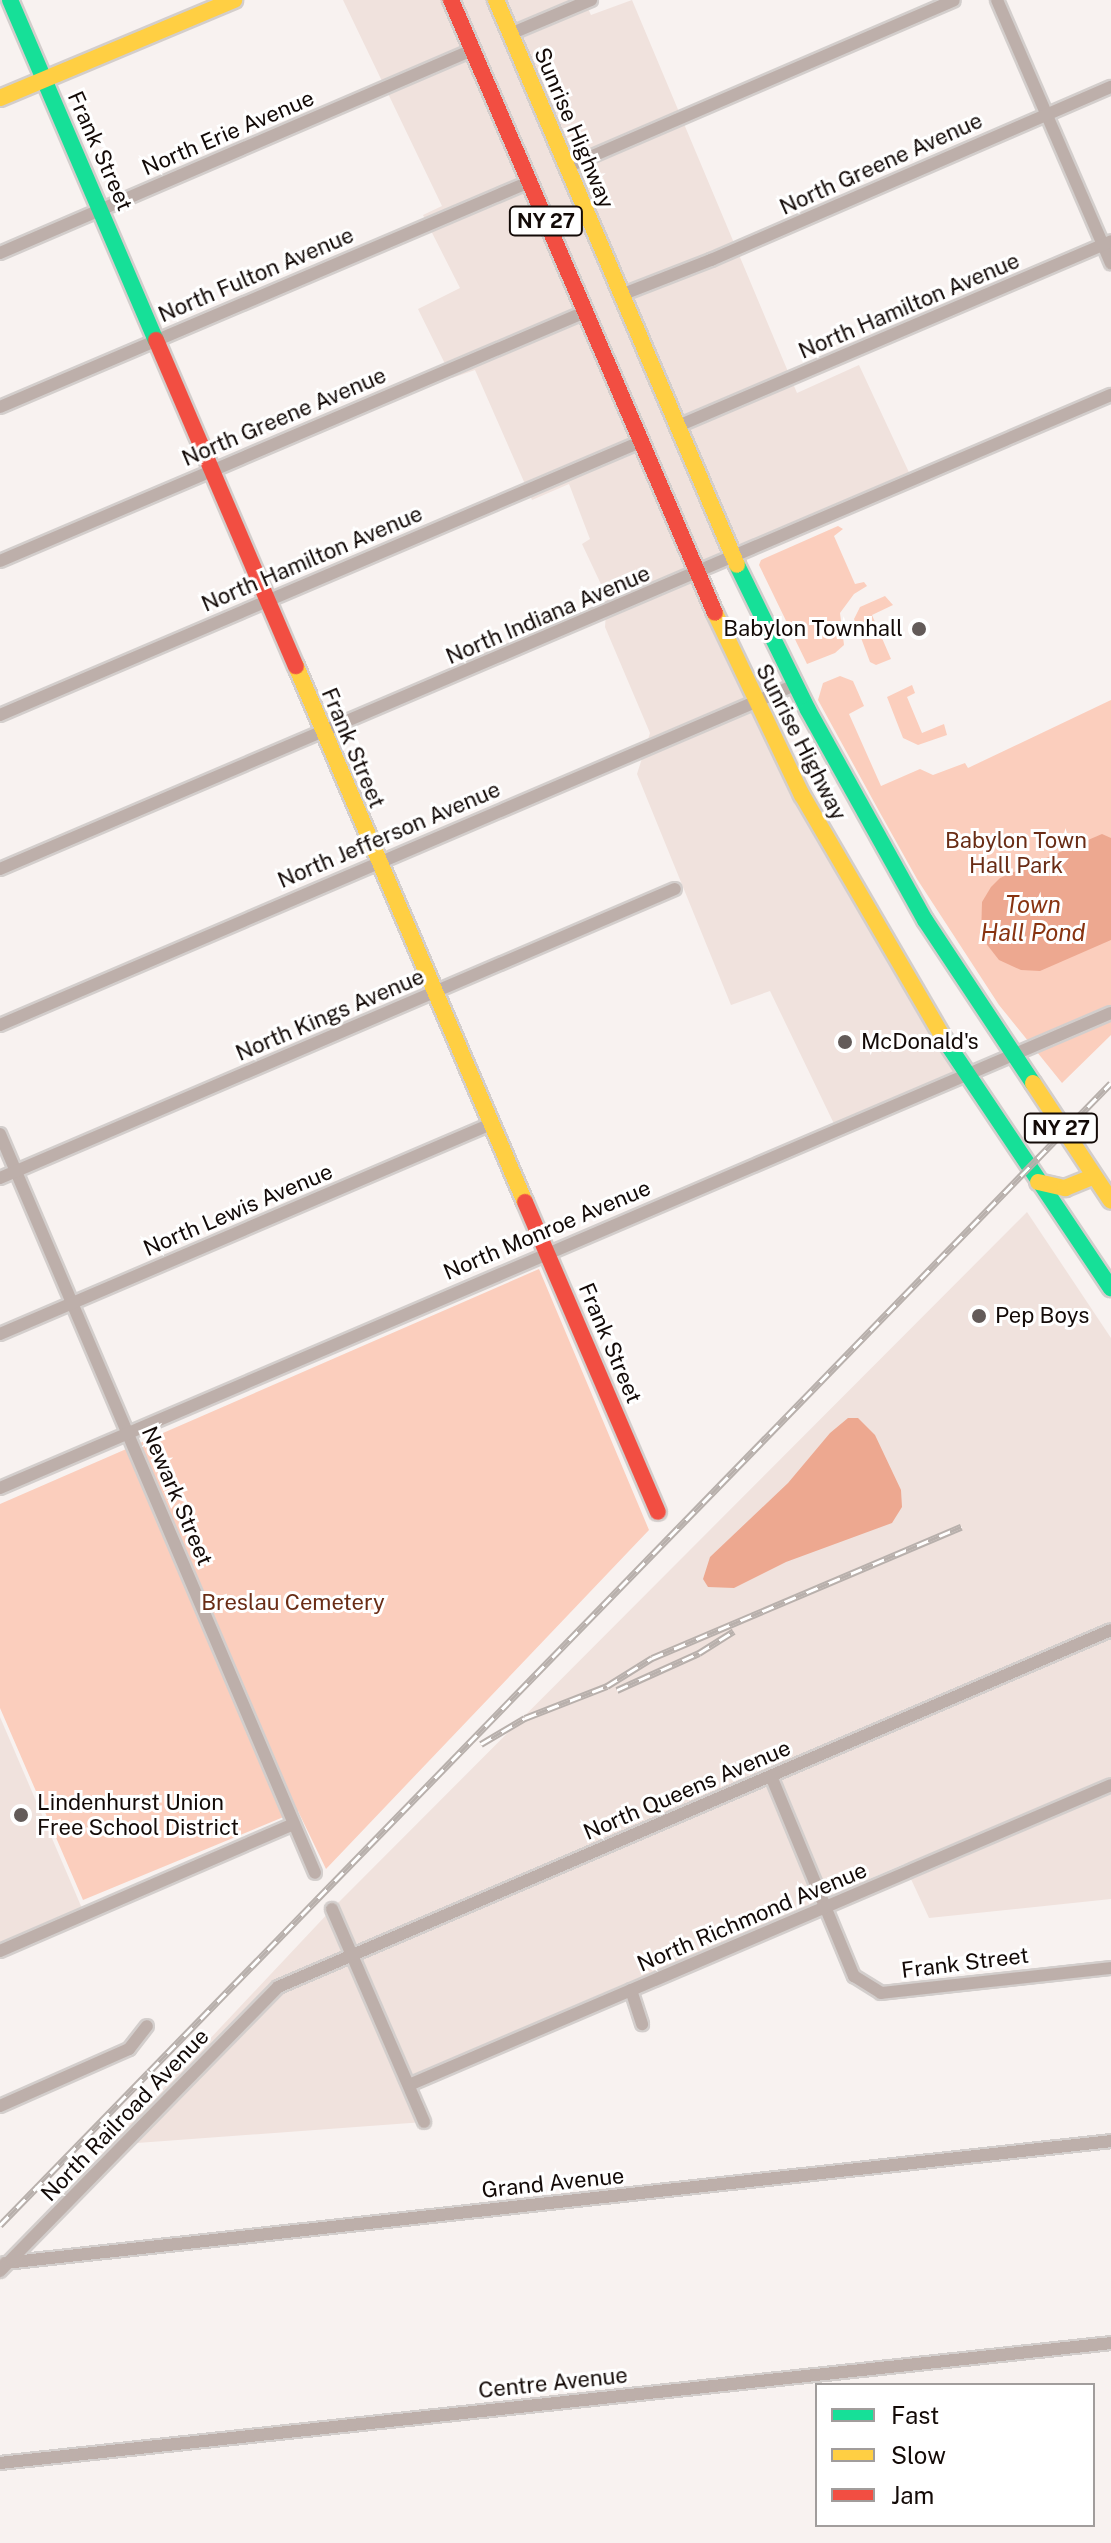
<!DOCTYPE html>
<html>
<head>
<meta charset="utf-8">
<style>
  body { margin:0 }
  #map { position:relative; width:1111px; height:2543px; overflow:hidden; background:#f8f2f0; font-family:"Public Sans",sans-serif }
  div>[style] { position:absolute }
  .built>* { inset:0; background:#f0e2dd }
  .green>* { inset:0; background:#fbcebd }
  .water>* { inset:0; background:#eda890 }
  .roads { filter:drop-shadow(2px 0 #d3cecc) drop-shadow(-2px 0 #d3cecc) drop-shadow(0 2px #d3cecc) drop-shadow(0 -2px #d3cecc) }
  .street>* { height:12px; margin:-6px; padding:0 6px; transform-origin:6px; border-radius:6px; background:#bdafaa }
  .fast>* { height:16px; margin:-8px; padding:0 8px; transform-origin:8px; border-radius:8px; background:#16e098 }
  .slow>* { height:16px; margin:-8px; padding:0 8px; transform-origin:8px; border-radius:8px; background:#ffcf43 }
  .jam>* { height:16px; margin:-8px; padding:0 8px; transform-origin:8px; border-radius:8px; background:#f24e42 }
  .rail>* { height:7px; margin-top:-3.5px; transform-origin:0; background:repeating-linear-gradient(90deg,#fff 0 12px,#b8b0ac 0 24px); box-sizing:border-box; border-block:2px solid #b8b0ac }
  .dots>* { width:22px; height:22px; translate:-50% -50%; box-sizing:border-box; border:4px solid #fff; border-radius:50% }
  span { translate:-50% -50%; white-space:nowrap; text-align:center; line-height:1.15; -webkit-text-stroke:6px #fff; paint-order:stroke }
  .shield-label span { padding:2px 6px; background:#fff; border:2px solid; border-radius:6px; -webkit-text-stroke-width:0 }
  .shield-label { font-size:20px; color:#130a07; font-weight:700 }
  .street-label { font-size:22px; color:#130a07 }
  .poi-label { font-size:22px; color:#130a07 }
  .right { translate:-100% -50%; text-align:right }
  .left { translate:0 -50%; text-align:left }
  .park-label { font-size:22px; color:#692c15 }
  .water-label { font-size:24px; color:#883310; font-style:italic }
  .legend { position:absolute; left:815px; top:2383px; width:280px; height:144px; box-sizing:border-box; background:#fff; border:2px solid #a19d9c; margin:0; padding:10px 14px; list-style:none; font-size:24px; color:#130a07 }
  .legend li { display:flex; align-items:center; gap:16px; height:40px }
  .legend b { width:40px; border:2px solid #a19d9c }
</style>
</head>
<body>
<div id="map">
  <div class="built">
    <div style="clip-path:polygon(343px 0,584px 0,591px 15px,632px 0,797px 393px,859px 365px,913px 481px,697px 573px,755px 702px,966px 1075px,837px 1130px,770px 991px,731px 1005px,637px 774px,650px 733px,605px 627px,607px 597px,582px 544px,590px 539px,569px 484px,532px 500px,475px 370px,452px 378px,418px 309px,460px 288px,423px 215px,442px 206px)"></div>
    <div style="clip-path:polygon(1027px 1212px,1111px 1338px,1111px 1899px,929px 1918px,904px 1864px,399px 2081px,424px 2122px,110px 2145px,332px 1909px)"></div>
    <div style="clip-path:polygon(0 1717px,84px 1913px,0 1951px)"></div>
  </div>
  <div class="green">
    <div style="clip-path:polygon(838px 526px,843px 529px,834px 536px,855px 584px,864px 582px,867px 586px,854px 594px,840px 613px,844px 645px,835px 653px,807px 664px,759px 565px,761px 560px)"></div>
    <div style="clip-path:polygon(885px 596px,893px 605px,872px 615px,891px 659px,876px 665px,870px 662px,854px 619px,860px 607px)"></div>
    <div style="clip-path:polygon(840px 676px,853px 681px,864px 706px,849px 714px,881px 786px,920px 769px,933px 775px,965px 763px,968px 768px,1111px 700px,1111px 1035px,1062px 1083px,999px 1005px,917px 879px,879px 811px,818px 700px,823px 683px)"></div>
    <div style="clip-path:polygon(912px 685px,915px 693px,907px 697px,922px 733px,944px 724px,947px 735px,918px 745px,903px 738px,887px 697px)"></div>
    <div style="clip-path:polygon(539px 1269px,649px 1530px,326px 1869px,298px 1811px,83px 1900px,0 1708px,0 1504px)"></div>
  </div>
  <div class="water">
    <div style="clip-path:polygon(1102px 834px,1111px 838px,1111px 940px,1040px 971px,1021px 970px,999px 960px,981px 937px,982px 902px,991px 887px,1000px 878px)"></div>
    <div style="clip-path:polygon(848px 1418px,858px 1418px,875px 1435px,901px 1490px,902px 1507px,892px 1523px,786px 1562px,734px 1588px,708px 1587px,703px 1579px,710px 1557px,788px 1483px,830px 1433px)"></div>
  </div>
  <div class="roads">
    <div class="street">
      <div style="left:997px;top:0;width:287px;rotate:66.6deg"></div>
      <div style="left:510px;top:34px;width:88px;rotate:-22.8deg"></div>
      <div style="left:567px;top:167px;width:421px;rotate:-23.3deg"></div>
      <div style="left:0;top:253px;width:514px;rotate:-23.27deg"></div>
      <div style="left:621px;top:295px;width:97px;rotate:-21.3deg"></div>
      <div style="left:711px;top:260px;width:436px;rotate:-23.4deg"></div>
      <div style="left:0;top:407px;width:575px;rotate:-23.04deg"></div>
      <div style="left:678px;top:426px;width:471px;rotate:-23.1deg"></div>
      <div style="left:0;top:561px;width:636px;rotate:-23.06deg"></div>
      <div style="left:0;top:715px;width:696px;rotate:-23.1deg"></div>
      <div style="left:0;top:869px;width:1208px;rotate:-23.11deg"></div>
      <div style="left:0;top:1025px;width:865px;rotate:-23.16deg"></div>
      <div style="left:0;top:1134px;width:803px;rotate:66.91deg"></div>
      <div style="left:0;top:1178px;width:734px;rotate:-23.18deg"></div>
      <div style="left:0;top:1334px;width:534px;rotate:-23.16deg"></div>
      <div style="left:0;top:1488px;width:1208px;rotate:-23.15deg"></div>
      <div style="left:771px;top:1776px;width:217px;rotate:67.5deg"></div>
      <div style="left:854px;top:1976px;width:32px;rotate:32deg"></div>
      <div style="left:881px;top:1993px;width:231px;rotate:-6.2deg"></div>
      <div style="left:332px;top:1909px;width:232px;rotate:66.6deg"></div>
      <div style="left:0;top:1951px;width:320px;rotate:-23.4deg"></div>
      <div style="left:631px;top:1990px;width:36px;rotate:72deg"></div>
      <div style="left:409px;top:2085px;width:763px;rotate:-23.14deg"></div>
      <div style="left:0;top:2106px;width:141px;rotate:-23.8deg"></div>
      <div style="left:129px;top:2049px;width:29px;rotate:-52deg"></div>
      <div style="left:5px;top:2263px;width:1113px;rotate:-6.29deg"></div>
      <div style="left:0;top:2271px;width:397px;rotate:-45.6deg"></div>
      <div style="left:278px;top:1987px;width:906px;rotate:-23.2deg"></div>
      <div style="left:0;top:2463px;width:1117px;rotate:-6.16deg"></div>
    </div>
    <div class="fast">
      <div style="left:10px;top:0;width:370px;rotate:66.8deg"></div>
      <div style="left:737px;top:565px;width:161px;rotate:63.9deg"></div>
      <div style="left:808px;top:710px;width:240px;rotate:60.9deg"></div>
      <div style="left:925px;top:920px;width:196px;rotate:56.5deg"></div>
      <div style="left:944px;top:1039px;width:300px;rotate:56.2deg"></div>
    </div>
    <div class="slow">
      <div style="left:496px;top:0;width:614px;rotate:66.9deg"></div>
      <div style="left:0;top:98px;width:254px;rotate:-22.7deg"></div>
      <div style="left:715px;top:613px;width:202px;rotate:64.5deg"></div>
      <div style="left:802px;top:795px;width:282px;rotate:59.8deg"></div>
      <div style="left:296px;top:666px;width:583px;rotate:66.87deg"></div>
      <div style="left:1033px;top:1083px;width:141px;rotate:56.5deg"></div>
      <div style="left:1038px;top:1182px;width:28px;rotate:13deg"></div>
      <div style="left:1065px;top:1188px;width:31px;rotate:-22deg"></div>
    </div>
    <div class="jam">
      <div style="left:451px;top:0;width:667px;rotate:66.7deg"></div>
      <div style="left:156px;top:340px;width:355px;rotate:66.8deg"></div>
      <div style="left:525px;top:1202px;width:337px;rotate:66.8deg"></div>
    </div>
  </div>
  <div class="rail">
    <div style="left:617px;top:1690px;width:90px;rotate:-24.3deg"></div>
    <div style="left:699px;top:1653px;width:41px;rotate:-32.2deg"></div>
    <div style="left:481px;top:1744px;width:51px;rotate:-30.6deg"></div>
    <div style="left:525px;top:1718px;width:88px;rotate:-21.3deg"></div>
    <div style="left:607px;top:1686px;width:53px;rotate:-31.9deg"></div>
    <div style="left:652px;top:1658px;width:336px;rotate:-23deg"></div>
    <div style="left:0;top:2225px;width:1593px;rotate:-45.79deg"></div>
  </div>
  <div class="dots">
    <div style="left:919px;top:629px;background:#635b59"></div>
    <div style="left:845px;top:1042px;background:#635b59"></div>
    <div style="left:979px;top:1316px;background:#635b59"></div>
    <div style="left:21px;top:1815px;background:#635b59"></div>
  </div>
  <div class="shield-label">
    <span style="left:546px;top:221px">NY 27</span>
    <span style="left:1061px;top:1128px">NY 27</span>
  </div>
  <div class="street-label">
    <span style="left:574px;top:128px;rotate:67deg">Sunrise Highway</span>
    <span style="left:228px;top:133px;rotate:-23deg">North Erie Avenue</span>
    <span style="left:100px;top:151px;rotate:66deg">Frank Street</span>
    <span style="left:881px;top:164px;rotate:-24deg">North Greene Avenue</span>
    <span style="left:256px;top:275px;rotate:-23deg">North Fulton Avenue</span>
    <span style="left:909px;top:306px;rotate:-23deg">North Hamilton Avenue</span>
    <span style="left:284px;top:417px;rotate:-23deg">North Greene Avenue</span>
    <span style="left:312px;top:559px;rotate:-23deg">North Hamilton Avenue</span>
    <span style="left:548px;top:615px;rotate:-23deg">North Indiana Avenue</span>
    <span style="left:801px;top:742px;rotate:63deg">Sunrise Highway</span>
    <span style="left:353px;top:748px;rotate:67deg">Frank Street</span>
    <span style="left:389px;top:835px;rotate:-23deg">North Jefferson Avenue</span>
    <span style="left:330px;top:1015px;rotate:-23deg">North Kings Avenue</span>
    <span style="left:238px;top:1210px;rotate:-23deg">North Lewis Avenue</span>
    <span style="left:547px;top:1230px;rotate:-23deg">North Monroe Avenue</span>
    <span style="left:610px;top:1343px;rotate:67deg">Frank Street</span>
    <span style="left:177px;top:1496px;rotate:67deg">Newark Street</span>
    <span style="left:687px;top:1790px;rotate:-23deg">North Queens Avenue</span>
    <span style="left:752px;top:1917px;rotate:-23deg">North Richmond Avenue</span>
    <span style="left:965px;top:1963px;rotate:-7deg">Frank Street</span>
    <span style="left:125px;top:2115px;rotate:-46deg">North Railroad Avenue</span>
    <span style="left:553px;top:2183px;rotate:-6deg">Grand Avenue</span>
    <span style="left:553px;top:2383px;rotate:-6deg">Centre Avenue</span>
  </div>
  <div class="poi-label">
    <span class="right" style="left:903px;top:629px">Babylon Townhall</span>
    <span class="left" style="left:861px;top:1042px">McDonald's</span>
    <span class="left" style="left:995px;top:1316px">Pep Boys</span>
    <span class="left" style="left:37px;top:1815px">Lindenhurst Union<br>Free School District</span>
  </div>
  <div class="park-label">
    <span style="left:1016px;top:853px">Babylon Town<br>Hall Park</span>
    <span style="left:293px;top:1603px">Breslau Cemetery</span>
  </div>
  <div class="water-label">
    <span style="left:1033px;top:919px">Town<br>Hall Pond</span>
  </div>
  <ul class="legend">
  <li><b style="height:10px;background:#16e098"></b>Fast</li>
  <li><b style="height:10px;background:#ffcf43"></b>Slow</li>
  <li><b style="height:10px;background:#f24e42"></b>Jam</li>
  </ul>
</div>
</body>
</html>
